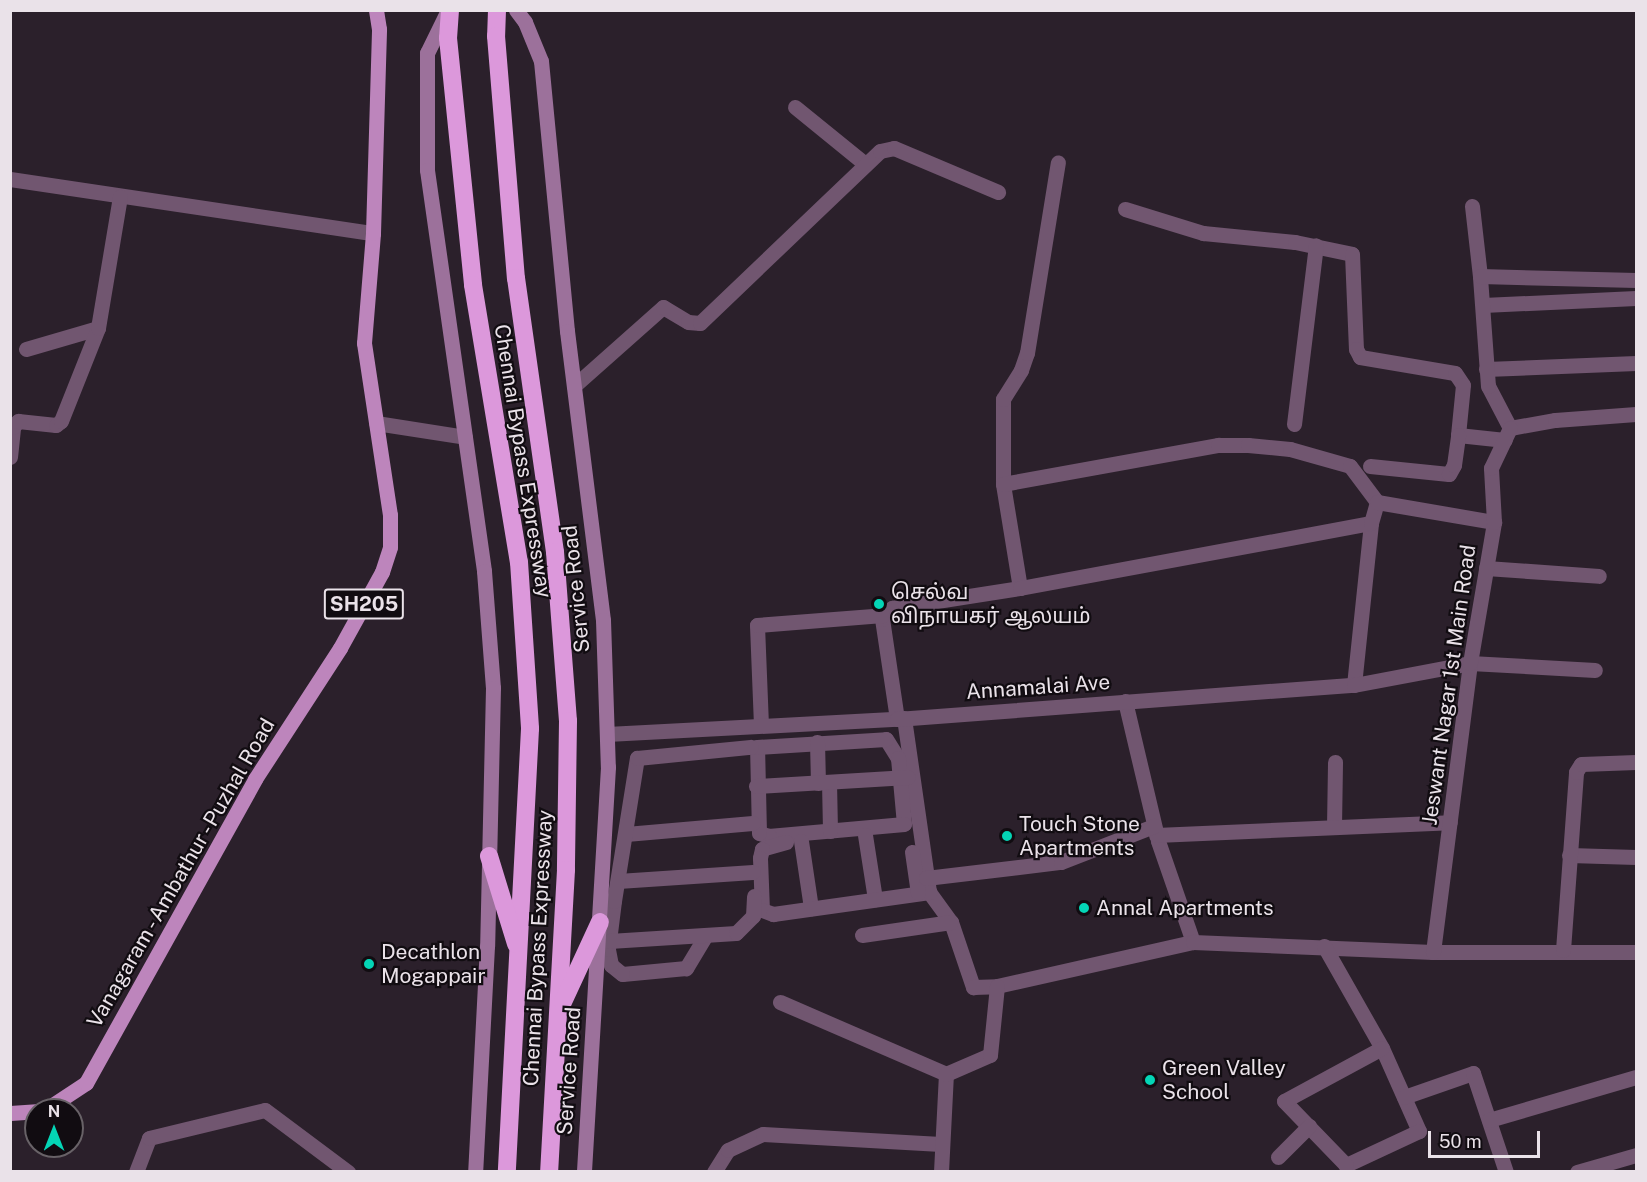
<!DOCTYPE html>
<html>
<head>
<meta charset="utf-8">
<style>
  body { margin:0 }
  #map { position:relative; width:1647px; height:1182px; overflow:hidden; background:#2b202b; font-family:"Public Sans","Noto Sans Tamil",sans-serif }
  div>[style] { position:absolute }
  .street>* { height:15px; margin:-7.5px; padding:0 7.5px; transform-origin:7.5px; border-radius:7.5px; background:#715670 }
  .secondary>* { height:15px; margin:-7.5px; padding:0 7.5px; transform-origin:7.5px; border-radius:7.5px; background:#9c719b }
  .primary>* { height:15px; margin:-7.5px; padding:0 7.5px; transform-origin:7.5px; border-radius:7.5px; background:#bd85bc }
  .highway>* { height:18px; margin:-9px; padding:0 9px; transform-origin:9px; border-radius:9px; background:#dc98db }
  .dots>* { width:16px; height:16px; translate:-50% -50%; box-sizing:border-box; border:3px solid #110c11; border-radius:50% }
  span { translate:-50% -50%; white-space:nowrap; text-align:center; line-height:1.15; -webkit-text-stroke:4.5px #110c11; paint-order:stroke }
  .shield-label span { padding:2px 4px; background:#110c11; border:2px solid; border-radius:4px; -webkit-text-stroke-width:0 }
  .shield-label { font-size:20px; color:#eae2e9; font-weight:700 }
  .street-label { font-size:21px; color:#eae2e9 }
  .poi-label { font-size:21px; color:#eae2e9 }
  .left { translate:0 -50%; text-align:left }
  .frame { position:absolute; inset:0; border:12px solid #eae2e9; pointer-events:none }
  .north { position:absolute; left:24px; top:1098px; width:60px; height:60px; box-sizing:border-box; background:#110c11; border:2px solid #686267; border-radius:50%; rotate:0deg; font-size:16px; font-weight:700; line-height:24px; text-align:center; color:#eae2e9 }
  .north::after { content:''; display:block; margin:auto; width:21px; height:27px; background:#04d5b6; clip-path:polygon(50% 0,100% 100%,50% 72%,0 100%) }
  .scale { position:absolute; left:1428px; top:1131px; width:112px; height:27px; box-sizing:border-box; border:3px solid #eae2e9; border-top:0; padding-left:8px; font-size:18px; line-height:21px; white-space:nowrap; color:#eae2e9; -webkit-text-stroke:4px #110c11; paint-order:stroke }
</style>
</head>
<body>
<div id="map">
  <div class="street">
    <div style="left:795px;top:107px;width:89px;rotate:39.1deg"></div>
    <div style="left:10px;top:179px;width:367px;rotate:8.5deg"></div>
    <div style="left:1472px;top:206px;width:70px;rotate:83.5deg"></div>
    <div style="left:1125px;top:209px;width:82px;rotate:17.1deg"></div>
    <div style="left:1203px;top:233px;width:92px;rotate:5.6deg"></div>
    <div style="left:1295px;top:242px;width:58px;rotate:11.9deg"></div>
    <div style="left:1352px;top:254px;width:95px;rotate:87.6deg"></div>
    <div style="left:1356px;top:349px;width:9px;rotate:63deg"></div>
    <div style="left:1360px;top:357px;width:96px;rotate:9.6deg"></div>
    <div style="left:1455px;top:373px;width:14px;rotate:56deg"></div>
    <div style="left:1463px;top:385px;width:50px;rotate:95.7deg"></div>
    <div style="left:1458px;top:435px;width:47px;rotate:6.1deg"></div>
    <div style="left:1483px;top:305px;width:153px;rotate:-2.6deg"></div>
    <div style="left:26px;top:349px;width:75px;rotate:-16.3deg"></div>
    <div style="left:1486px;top:369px;width:150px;rotate:-2.3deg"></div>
    <div style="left:574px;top:386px;width:119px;rotate:-41.6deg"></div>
    <div style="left:663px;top:307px;width:29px;rotate:31deg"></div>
    <div style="left:688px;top:322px;width:12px;rotate:5deg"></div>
    <div style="left:700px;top:323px;width:249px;rotate:-43.7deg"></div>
    <div style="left:880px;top:151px;width:14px;rotate:-12deg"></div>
    <div style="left:894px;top:148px;width:113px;rotate:22.9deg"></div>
    <div style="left:376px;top:423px;width:90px;rotate:8.9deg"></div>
    <div style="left:1294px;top:424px;width:180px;rotate:-83deg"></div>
    <div style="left:1510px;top:428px;width:47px;rotate:-117.6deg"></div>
    <div style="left:1488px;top:386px;width:110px;rotate:-94.2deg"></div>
    <div style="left:1480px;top:276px;width:156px;rotate:1.5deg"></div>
    <div style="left:1510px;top:428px;width:46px;rotate:-10.1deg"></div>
    <div style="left:1555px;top:420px;width:81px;rotate:-4.2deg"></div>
    <div style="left:10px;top:457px;width:30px;rotate:-84deg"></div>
    <div style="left:13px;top:427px;width:8px;rotate:-50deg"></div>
    <div style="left:18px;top:421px;width:38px;rotate:6deg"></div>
    <div style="left:56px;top:425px;width:6px;rotate:-39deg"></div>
    <div style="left:61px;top:421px;width:100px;rotate:-68.3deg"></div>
    <div style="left:98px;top:328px;width:133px;rotate:-80.5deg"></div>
    <div style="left:1370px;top:466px;width:79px;rotate:5.8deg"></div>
    <div style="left:1449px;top:474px;width:10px;rotate:-61deg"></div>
    <div style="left:1454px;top:465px;width:30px;rotate:-82deg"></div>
    <div style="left:1003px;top:484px;width:85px;rotate:-90deg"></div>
    <div style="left:1003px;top:399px;width:34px;rotate:-58deg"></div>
    <div style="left:1021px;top:370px;width:18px;rotate:-71deg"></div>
    <div style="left:1027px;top:353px;width:193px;rotate:-80.8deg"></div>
    <div style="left:1486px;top:568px;width:113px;rotate:4deg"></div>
    <div style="left:1020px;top:588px;width:105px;rotate:-99.3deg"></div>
    <div style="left:1003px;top:484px;width:219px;rotate:-10.3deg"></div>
    <div style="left:1218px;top:445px;width:30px"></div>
    <div style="left:1248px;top:445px;width:42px;rotate:5.4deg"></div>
    <div style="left:1290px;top:449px;width:62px;rotate:15.8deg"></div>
    <div style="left:1350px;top:466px;width:45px;rotate:53.1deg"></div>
    <div style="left:1354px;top:685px;width:163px;rotate:-84deg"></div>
    <div style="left:1125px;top:701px;width:144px;rotate:76.7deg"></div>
    <div style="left:1158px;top:841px;width:107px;rotate:70.9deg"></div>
    <div style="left:904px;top:718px;width:176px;rotate:81.8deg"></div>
    <div style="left:929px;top:892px;width:37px;rotate:54deg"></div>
    <div style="left:951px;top:922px;width:69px;rotate:71.3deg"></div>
    <div style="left:973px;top:987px;width:24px;rotate:-2deg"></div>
    <div style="left:997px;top:986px;width:201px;rotate:-12.7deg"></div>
    <div style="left:1193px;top:942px;width:240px;rotate:2.4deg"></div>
    <div style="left:1433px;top:952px;width:203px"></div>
    <div style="left:897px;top:719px;width:101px;rotate:-98.5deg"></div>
    <div style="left:882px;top:619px;width:15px;rotate:-48deg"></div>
    <div style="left:892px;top:608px;width:130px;rotate:-8.9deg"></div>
    <div style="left:1020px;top:588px;width:357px;rotate:-10.5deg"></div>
    <div style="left:1371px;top:523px;width:22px;rotate:-74deg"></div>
    <div style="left:1377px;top:502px;width:119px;rotate:9.7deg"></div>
    <div style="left:761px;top:725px;width:100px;rotate:-92.3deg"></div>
    <div style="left:757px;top:625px;width:126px;rotate:-4.5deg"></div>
    <div style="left:607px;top:734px;width:290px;rotate:-3deg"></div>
    <div style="left:897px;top:719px;width:458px;rotate:-4.3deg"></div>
    <div style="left:1354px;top:685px;width:118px;rotate:-10.7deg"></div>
    <div style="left:1470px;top:663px;width:125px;rotate:3.2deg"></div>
    <div style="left:886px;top:739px;width:22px;rotate:58deg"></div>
    <div style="left:898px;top:758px;width:66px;rotate:84.8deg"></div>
    <div style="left:904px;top:824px;width:136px;rotate:174.9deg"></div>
    <div style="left:769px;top:836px;width:10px;rotate:-163deg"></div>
    <div style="left:759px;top:833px;width:86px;rotate:-91.3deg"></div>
    <div style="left:757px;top:747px;width:129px;rotate:-3.5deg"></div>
    <div style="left:817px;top:742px;width:41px;rotate:88.6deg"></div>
    <div style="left:829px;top:782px;width:49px;rotate:88.8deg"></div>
    <div style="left:756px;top:786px;width:152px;rotate:-3.4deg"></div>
    <div style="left:1334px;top:827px;width:65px;rotate:-89.1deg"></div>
    <div style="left:626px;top:834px;width:127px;rotate:-5deg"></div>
    <div style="left:865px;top:835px;width:65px;rotate:81.1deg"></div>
    <div style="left:1156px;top:835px;width:294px;rotate:-2.5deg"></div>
    <div style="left:801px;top:841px;width:68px;rotate:81.5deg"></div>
    <div style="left:786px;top:842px;width:25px;rotate:164deg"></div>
    <div style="left:762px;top:849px;width:9px;rotate:103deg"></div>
    <div style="left:760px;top:858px;width:52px;rotate:87.8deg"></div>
    <div style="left:762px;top:910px;width:12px;rotate:20deg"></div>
    <div style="left:773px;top:914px;width:158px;rotate:-8deg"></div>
    <div style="left:912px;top:852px;width:41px;rotate:81.7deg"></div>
    <div style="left:1569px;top:855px;width:67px;rotate:1.7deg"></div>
    <div style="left:926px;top:878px;width:136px;rotate:-6.8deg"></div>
    <div style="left:1061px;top:862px;width:100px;rotate:-21.2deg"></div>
    <div style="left:618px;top:881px;width:135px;rotate:-3.8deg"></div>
    <div style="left:706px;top:935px;width:39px;rotate:121deg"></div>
    <div style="left:686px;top:968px;width:64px;rotate:174.6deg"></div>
    <div style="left:622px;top:974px;width:14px;rotate:-141deg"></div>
    <div style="left:611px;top:965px;width:16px;rotate:-101deg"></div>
    <div style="left:608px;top:949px;width:48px;rotate:-82.9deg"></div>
    <div style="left:614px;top:901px;width:145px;rotate:-80.9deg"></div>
    <div style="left:637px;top:758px;width:114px;rotate:-5.6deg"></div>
    <div style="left:862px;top:935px;width:90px;rotate:-8.3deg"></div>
    <div style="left:609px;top:941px;width:127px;rotate:-3.6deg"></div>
    <div style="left:736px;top:933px;width:24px;rotate:-45deg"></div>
    <div style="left:753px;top:916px;width:20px;rotate:-87deg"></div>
    <div style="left:1324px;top:946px;width:117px;rotate:60.4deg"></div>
    <div style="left:1382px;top:1048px;width:91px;rotate:66deg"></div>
    <div style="left:1419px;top:1131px;width:81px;rotate:155deg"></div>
    <div style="left:1346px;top:1165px;width:89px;rotate:-134.1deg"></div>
    <div style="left:1284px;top:1101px;width:111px;rotate:-28.4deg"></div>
    <div style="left:1563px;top:950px;width:178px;rotate:-85.8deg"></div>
    <div style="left:1576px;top:772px;width:9px;rotate:-58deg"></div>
    <div style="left:1581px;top:764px;width:55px;rotate:-2.1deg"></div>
    <div style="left:1433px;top:952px;width:291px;rotate:-82.7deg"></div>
    <div style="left:1470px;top:663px;width:143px;rotate:-80.3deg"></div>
    <div style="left:1494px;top:522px;width:54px;rotate:-93.2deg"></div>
    <div style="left:1491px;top:468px;width:44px;rotate:-64.6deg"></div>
    <div style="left:780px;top:1002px;width:181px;rotate:23.4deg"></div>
    <div style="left:1404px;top:1097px;width:73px;rotate:-19.2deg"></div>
    <div style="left:1473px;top:1073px;width:104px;rotate:71.6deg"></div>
    <div style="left:1489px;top:1120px;width:153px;rotate:-16.3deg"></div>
    <div style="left:1278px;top:1157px;width:44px;rotate:-45deg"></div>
    <div style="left:136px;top:1172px;width:36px;rotate:-69deg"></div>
    <div style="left:149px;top:1138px;width:119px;rotate:-13.6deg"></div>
    <div style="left:265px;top:1110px;width:104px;rotate:36.8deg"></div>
    <div style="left:714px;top:1172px;width:26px;rotate:-58deg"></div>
    <div style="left:728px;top:1150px;width:38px;rotate:-25deg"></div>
    <div style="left:763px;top:1134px;width:178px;rotate:3.2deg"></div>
    <div style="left:941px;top:1172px;width:98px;rotate:-87.1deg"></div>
    <div style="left:946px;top:1074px;width:48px;rotate:-23.4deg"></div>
    <div style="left:990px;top:1055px;width:69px;rotate:-84.2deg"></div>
    <div style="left:1577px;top:1172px;width:61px;rotate:-16.1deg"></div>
  </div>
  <div class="secondary">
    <div style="left:448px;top:10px;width:48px;rotate:116deg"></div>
    <div style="left:427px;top:53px;width:117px;rotate:90deg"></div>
    <div style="left:427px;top:170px;width:405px;rotate:81.9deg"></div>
    <div style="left:484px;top:571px;width:117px;rotate:85.6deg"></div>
    <div style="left:493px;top:688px;width:258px;rotate:91.3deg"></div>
    <div style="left:487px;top:946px;width:226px;rotate:93deg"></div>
    <div style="left:516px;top:10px;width:15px;rotate:53deg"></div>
    <div style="left:525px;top:22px;width:42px;rotate:67.7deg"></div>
    <div style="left:541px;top:61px;width:271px;rotate:84.5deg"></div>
    <div style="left:567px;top:331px;width:291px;rotate:82.9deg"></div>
    <div style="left:603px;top:620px;width:147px;rotate:88.1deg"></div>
    <div style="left:608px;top:767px;width:406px;rotate:93.4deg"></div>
  </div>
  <div class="primary">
    <div style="left:45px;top:1110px;width:49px;rotate:-33.4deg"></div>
    <div style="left:86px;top:1083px;width:348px;rotate:-60.9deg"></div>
    <div style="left:255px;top:779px;width:156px;rotate:-57deg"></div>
    <div style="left:340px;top:648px;width:87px;rotate:-61.1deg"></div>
    <div style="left:382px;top:572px;width:26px;rotate:-72deg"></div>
    <div style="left:390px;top:547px;width:32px;rotate:-90deg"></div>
    <div style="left:390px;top:515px;width:174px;rotate:-98.6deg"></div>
    <div style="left:364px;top:343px;width:110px;rotate:-85.3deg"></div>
    <div style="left:373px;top:233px;width:204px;rotate:-88.3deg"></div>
    <div style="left:379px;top:29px;width:19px;rotate:-99deg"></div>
    <div style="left:10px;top:1113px;width:26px;rotate:-4deg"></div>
  </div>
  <div class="highway">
    <div style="left:450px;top:10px;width:28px;rotate:94deg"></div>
    <div style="left:448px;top:38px;width:248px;rotate:84.2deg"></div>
    <div style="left:473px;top:285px;width:281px;rotate:80.6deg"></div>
    <div style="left:519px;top:562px;width:167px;rotate:86.2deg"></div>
    <div style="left:530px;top:729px;width:444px;rotate:93deg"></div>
    <div style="left:497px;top:10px;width:26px;rotate:92deg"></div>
    <div style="left:496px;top:36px;width:243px;rotate:85.3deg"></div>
    <div style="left:516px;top:278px;width:277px;rotate:81.9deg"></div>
    <div style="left:555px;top:552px;width:169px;rotate:85.6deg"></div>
    <div style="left:568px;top:721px;width:149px;rotate:90.8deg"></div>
    <div style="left:566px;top:870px;width:302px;rotate:93.2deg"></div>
    <div style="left:489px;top:856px;width:92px;rotate:72.9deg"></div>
    <div style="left:563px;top:1002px;width:88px;rotate:-65.2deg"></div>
  </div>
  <div class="dots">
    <div style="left:879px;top:604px;background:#04d5b6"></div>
    <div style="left:1007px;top:836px;background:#04d5b6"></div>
    <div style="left:1084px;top:908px;background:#04d5b6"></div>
    <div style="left:369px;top:964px;background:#04d5b6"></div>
    <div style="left:1150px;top:1080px;background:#04d5b6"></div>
  </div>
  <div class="shield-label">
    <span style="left:364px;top:604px">SH205</span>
  </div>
  <div class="street-label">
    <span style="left:523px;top:461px;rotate:81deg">Chennai Bypass Expressway</span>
    <span style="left:576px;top:589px;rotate:-96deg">Service Road</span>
    <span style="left:1449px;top:685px;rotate:-82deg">Jeswant Nagar 1st Main Road</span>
    <span style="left:1038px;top:687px;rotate:-4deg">Annamalai Ave</span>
    <span style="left:181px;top:873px;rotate:-60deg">Vanagaram - Ambathur - Puzhal Road</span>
    <span style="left:538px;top:948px;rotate:-87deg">Chennai Bypass Expressway</span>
    <span style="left:569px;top:1071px;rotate:-86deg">Service Road</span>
  </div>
  <div class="poi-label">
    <span class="left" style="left:891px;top:604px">செல்வ<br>விநாயகர் ஆலயம்</span>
    <span class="left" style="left:1019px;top:836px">Touch Stone<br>Apartments</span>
    <span class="left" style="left:1096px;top:908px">Annal Apartments</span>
    <span class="left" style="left:381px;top:964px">Decathlon<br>Mogappair</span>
    <span class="left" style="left:1162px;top:1080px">Green Valley<br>School</span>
  </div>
  <div class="frame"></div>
  <div class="north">N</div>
  <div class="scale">50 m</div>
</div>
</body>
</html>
